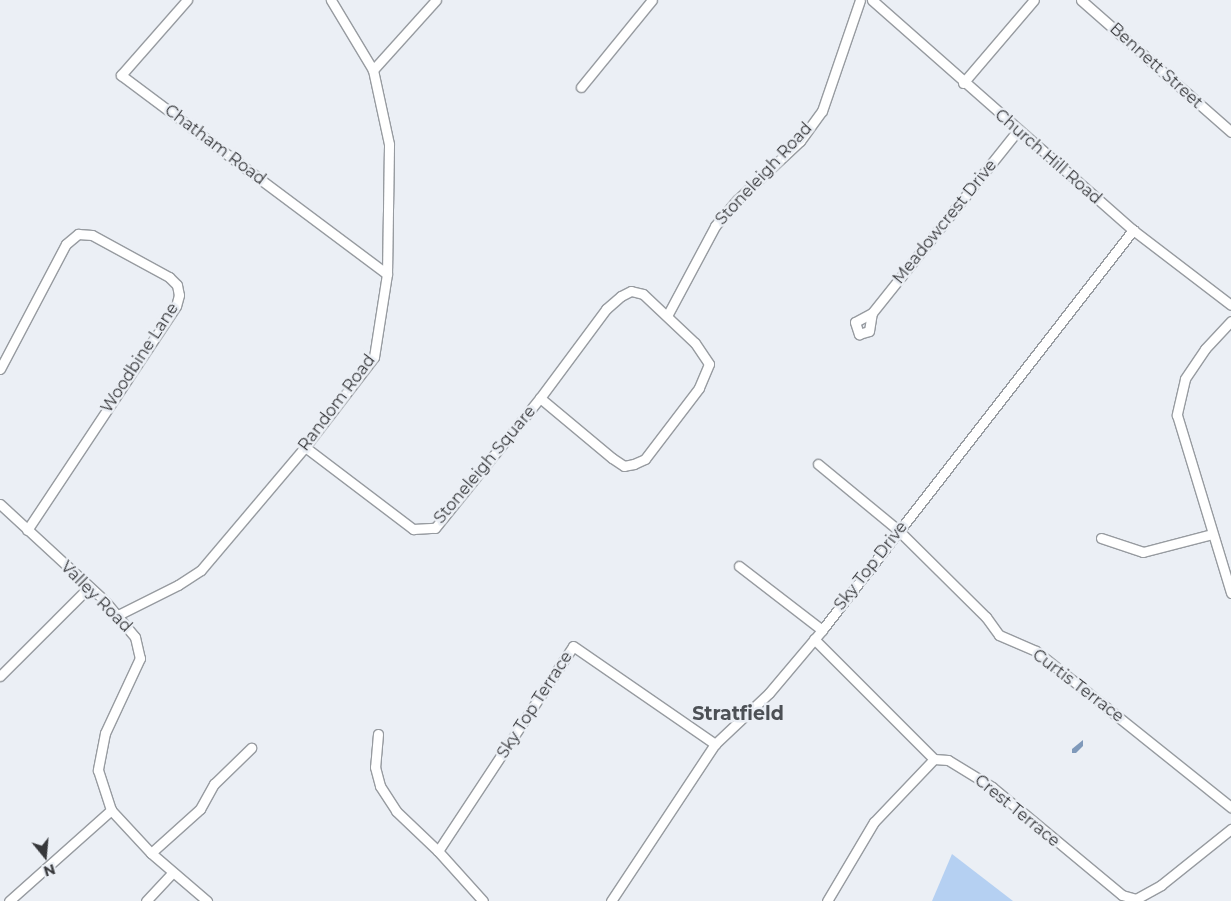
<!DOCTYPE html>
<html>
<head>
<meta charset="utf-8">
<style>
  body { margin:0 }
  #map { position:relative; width:1231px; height:901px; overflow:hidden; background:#ebeff5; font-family:Montserrat,sans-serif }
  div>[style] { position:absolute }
  .green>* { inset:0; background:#b5d0f2 }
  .water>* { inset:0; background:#7f99ba }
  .roads { filter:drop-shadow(1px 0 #979ba0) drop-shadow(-1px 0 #979ba0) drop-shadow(0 1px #979ba0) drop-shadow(0 -1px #979ba0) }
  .street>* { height:9px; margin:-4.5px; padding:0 4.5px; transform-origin:4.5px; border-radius:4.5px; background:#fff }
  span { translate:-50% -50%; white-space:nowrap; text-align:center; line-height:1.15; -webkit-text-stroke:5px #ebeff5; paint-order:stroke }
  .street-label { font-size:16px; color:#36373a }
  .quarter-label { font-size:19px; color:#4c5055; font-weight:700 }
  .north { position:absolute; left:20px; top:831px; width:50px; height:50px; -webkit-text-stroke:4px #ebeff5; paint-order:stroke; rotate:163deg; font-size:14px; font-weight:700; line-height:20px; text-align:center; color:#36373a }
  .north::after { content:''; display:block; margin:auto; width:18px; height:22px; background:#36373a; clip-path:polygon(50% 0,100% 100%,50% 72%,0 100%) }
</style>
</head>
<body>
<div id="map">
  <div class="green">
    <div style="clip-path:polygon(952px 854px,1013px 901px,932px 901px)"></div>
  </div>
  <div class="water">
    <div style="clip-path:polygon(1083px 740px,1083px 746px,1076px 753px,1072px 753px,1072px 749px)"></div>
  </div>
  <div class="roads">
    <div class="street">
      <div style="left:187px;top:0;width:100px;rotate:131.3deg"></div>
      <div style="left:121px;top:75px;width:332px;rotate:36.8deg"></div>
      <div style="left:872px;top:0;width:348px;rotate:41.4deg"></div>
      <div style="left:1133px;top:230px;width:123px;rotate:37.4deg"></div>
      <div style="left:1081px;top:0;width:200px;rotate:41.3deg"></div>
      <div style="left:373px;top:70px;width:94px;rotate:-48deg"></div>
      <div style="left:963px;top:83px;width:109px;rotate:-49.5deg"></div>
      <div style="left:581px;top:87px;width:112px;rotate:-50.8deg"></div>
      <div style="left:872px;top:313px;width:19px;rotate:152deg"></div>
      <div style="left:855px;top:322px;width:13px;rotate:72deg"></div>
      <div style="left:859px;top:334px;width:10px;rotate:-17deg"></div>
      <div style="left:869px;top:331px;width:18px;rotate:-81deg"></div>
      <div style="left:872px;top:313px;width:234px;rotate:-51.4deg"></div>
      <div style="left:667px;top:316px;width:102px;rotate:-61.9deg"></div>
      <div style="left:715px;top:226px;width:35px;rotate:-50deg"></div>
      <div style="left:738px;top:199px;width:85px;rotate:-43.1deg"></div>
      <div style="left:800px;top:141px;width:37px;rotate:-54deg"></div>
      <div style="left:822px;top:111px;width:117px;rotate:-71.1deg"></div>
      <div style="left:1231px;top:321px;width:38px;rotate:133deg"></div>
      <div style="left:1205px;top:349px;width:36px;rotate:124deg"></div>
      <div style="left:1185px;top:379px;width:37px;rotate:103deg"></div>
      <div style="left:1177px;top:415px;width:186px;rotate:73.1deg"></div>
      <div style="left:0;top:369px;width:141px;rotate:-62.2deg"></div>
      <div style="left:66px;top:244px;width:16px;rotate:-40deg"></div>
      <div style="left:78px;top:234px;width:14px;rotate:4deg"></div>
      <div style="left:92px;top:235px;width:88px;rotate:28.6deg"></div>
      <div style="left:169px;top:277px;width:11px;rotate:45deg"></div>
      <div style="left:177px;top:285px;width:10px;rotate:79deg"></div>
      <div style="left:179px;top:295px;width:11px;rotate:105deg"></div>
      <div style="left:176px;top:306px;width:269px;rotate:123.6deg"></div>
      <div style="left:305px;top:447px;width:136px;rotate:37.2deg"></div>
      <div style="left:413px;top:529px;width:22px;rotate:-3deg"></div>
      <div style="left:435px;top:528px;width:167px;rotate:-51.1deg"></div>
      <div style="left:540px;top:398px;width:111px;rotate:-53.4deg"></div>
      <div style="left:606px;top:309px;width:20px;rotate:-41deg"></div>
      <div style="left:621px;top:296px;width:11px;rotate:-27deg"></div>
      <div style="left:631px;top:291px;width:12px;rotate:14deg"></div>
      <div style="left:643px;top:294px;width:71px;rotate:43.3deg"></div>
      <div style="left:695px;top:343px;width:25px;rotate:56deg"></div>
      <div style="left:709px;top:364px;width:26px;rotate:113deg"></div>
      <div style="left:699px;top:388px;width:89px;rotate:127.3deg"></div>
      <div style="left:645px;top:459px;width:12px;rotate:156deg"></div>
      <div style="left:634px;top:464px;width:10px;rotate:169deg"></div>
      <div style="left:624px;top:466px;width:14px;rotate:-146deg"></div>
      <div style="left:612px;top:458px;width:94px;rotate:-140.2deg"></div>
      <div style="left:818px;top:464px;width:104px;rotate:39.5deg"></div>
      <div style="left:898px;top:530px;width:124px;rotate:44.7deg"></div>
      <div style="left:986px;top:617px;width:22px;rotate:54deg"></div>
      <div style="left:999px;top:635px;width:40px;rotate:23.4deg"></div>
      <div style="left:1036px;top:651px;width:250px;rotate:38.7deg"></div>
      <div style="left:0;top:504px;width:142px;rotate:42.7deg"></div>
      <div style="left:104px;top:600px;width:48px;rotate:50deg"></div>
      <div style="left:135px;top:637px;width:22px;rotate:77deg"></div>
      <div style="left:140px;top:658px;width:83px;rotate:115deg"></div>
      <div style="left:105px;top:733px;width:38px;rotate:101deg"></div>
      <div style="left:98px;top:770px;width:42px;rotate:72deg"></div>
      <div style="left:111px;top:810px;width:59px;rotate:47.1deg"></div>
      <div style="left:151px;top:853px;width:74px;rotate:40.6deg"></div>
      <div style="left:1101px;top:538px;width:44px;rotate:18.4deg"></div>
      <div style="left:1143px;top:552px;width:71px;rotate:-14.6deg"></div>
      <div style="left:739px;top:566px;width:105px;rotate:37.6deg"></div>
      <div style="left:118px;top:615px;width:67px;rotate:-26.6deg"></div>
      <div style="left:178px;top:585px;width:27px;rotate:-33deg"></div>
      <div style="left:201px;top:570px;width:161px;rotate:-49.8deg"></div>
      <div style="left:305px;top:447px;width:113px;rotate:-52.5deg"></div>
      <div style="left:374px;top:357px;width:84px;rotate:-81.1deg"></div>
      <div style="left:387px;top:274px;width:130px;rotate:-89.1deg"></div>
      <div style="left:389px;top:144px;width:76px;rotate:-102.2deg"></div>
      <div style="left:373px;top:70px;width:82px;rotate:-121deg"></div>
      <div style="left:814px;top:639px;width:170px;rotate:45deg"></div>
      <div style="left:934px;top:759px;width:14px;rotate:4deg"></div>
      <div style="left:948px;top:760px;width:52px;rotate:31.5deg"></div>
      <div style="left:992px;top:787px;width:169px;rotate:39.7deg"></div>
      <div style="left:1122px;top:895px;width:15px;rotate:16deg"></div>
      <div style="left:1136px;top:899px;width:29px;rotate:-29deg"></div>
      <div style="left:1161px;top:885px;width:90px;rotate:-38.7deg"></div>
      <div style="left:0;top:676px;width:126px;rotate:-45deg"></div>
      <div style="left:378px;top:734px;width:33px;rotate:95deg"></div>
      <div style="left:375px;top:767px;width:20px;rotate:75deg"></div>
      <div style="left:380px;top:786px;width:30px;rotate:57deg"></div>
      <div style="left:396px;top:811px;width:58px;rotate:43.6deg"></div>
      <div style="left:438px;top:851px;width:67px;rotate:48deg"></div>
      <div style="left:438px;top:851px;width:245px;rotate:-56.6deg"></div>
      <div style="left:573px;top:646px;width:173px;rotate:34.6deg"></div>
      <div style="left:151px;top:853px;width:66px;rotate:-41.9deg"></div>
      <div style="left:200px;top:809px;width:29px;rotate:-61deg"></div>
      <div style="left:214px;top:784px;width:52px;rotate:-44.2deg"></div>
      <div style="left:9px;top:901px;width:137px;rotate:-41.7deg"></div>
      <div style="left:146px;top:901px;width:38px;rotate:-47deg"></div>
      <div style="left:611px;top:901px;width:188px;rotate:-56.5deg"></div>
      <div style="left:715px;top:744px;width:74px;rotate:-43.4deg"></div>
      <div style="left:769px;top:693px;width:82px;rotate:-49.9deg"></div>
      <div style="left:822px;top:630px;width:507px;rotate:-52.13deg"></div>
      <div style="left:827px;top:901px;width:92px;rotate:-59.3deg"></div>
      <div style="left:874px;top:822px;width:87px;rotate:-46.4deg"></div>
    </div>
  </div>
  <div class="street-label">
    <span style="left:1156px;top:66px;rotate:42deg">Bennett Street</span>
    <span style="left:215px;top:145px;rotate:37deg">Chatham Road</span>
    <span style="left:1048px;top:157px;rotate:41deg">Church Hill Road</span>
    <span style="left:764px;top:174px;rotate:-47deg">Stoneleigh Road</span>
    <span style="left:945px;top:222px;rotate:-51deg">Meadowcrest Drive</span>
    <span style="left:140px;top:358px;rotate:-57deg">Woodbine Lane</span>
    <span style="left:337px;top:403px;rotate:-53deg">Random Road</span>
    <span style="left:485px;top:465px;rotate:-50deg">Stoneleigh Square</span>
    <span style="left:871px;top:566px;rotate:-52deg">Sky Top Drive</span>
    <span style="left:96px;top:597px;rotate:45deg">Valley Road</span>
    <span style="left:1078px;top:686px;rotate:37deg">Curtis Terrace</span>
    <span style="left:535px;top:705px;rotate:-57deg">Sky Top Terrace</span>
    <span style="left:1017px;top:811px;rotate:39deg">Crest Terrace</span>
  </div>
  <div class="quarter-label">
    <span style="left:738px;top:714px">Stratfield</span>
  </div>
  <div class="north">N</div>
</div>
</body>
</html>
